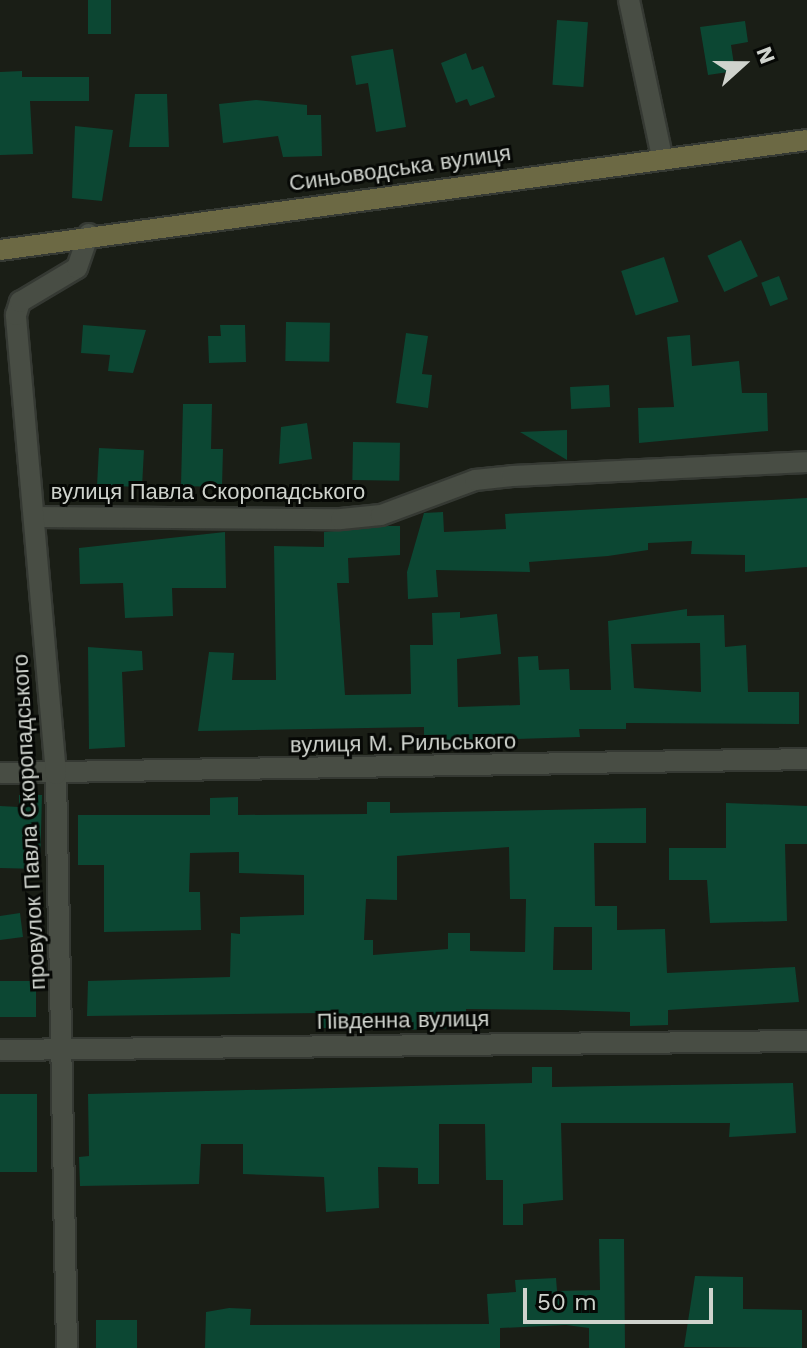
<!DOCTYPE html>
<html>
<head>
<meta charset="utf-8">
<style>
  body { margin:0 }
  #map { position:relative; width:807px; height:1348px; overflow:hidden; background:#1a1e16; font-family:"Work Sans",sans-serif }
  div>[style] { position:absolute }
  .building>* { inset:0; background:#0c4733; transform-origin:0 0 }
  .roads { filter:drop-shadow(2px 0 #353933) drop-shadow(-2px 0 #353933) drop-shadow(0 2px #353933) drop-shadow(0 -2px #353933) }
  .street>* { height:20px; margin:-10px; padding:0 10px; transform-origin:10px; border-radius:10px; background:#484d44 }
  .secondary>* { height:20px; margin:-10px; padding:0 10px; transform-origin:10px; border-radius:10px; background:#6c6944 }
  span { translate:-50% -50%; white-space:nowrap; text-align:center; line-height:1.15; -webkit-text-stroke:6px #060805; paint-order:stroke }
  .street-label { font-size:22px; color:#cfd3cd }
  .north { position:absolute; left:703px; top:24px; width:80px; height:80px; -webkit-text-stroke:6px #060805; paint-order:stroke; rotate:69deg; font-size:22px; font-weight:700; line-height:32px; text-align:center; color:#cfd3cd }
  .north::after { content:''; display:block; margin:auto; width:28px; height:36px; background:#cfd3cd; clip-path:polygon(50% 0,100% 100%,50% 72%,0 100%) }
  .scale { position:absolute; left:523px; top:1288px; width:190px; height:36px; box-sizing:border-box; border:4px solid #cfd3cd; border-top:0; padding-left:10px; font-size:24px; line-height:28px; white-space:nowrap; color:#cfd3cd; -webkit-text-stroke:6px #060805; paint-order:stroke }
</style>
</head>
<body>
<div id="map">
  <div class="building">
    <div style="left:88px;top:0;width:23px;height:34px"></div>
    <div style="left:557px;top:20px;width:31px;height:65px;rotate:4deg"></div>
    <div style="clip-path:polygon(745px 21px,748px 42px,731px 45px,735px 71px,708px 75px,700px 27px)"></div>
    <div style="clip-path:polygon(393px 49px,406px 127px,376px 132px,368px 83px,356px 85px,351px 56px)"></div>
    <div style="clip-path:polygon(466px 53px,472px 70px,483px 66px,495px 97px,470px 106px,467px 99px,456px 103px,441px 63px)"></div>
    <div style="clip-path:polygon(22px 71px,22px 77px,89px 77px,89px 101px,30px 101px,33px 154px,0 155px,0 72px)"></div>
    <div style="clip-path:polygon(135px 94px,167px 94px,169px 147px,129px 147px)"></div>
    <div style="clip-path:polygon(256px 100px,307px 105px,307px 115px,321px 115px,322px 156px,283px 157px,278px 136px,223px 143px,219px 104px)"></div>
    <div style="clip-path:polygon(75px 126px,113px 130px,102px 201px,72px 198px)"></div>
    <div style="left:741px;top:240px;width:40px;height:37px;rotate:65deg"></div>
    <div style="left:664px;top:257px;width:47px;height:45px;rotate:72deg"></div>
    <div style="left:779px;top:276px;width:25px;height:19px;rotate:69deg"></div>
    <div style="left:286px;top:322px;width:44px;height:39px;rotate:1deg"></div>
    <div style="clip-path:polygon(83px 325px,146px 330px,133px 373px,108px 371px,110px 355px,81px 353px)"></div>
    <div style="clip-path:polygon(220px 325px,245px 325px,246px 362px,209px 363px,208px 336px,221px 336px)"></div>
    <div style="clip-path:polygon(406px 333px,428px 336px,422px 374px,432px 375px,428px 408px,396px 403px)"></div>
    <div style="clip-path:polygon(690px 335px,692px 366px,739px 361px,742px 393px,767px 393px,768px 431px,639px 443px,638px 408px,674px 407px,667px 337px)"></div>
    <div style="left:609px;top:385px;width:22px;height:39px;rotate:87deg"></div>
    <div style="clip-path:polygon(183px 404px,212px 404px,211px 449px,223px 449px,222px 487px,181px 486px)"></div>
    <div style="clip-path:polygon(307px 423px,312px 459px,279px 464px,281px 427px)"></div>
    <div style="clip-path:polygon(567px 430px,567px 460px,520px 432px)"></div>
    <div style="left:353px;top:442px;width:47px;height:38px;rotate:1deg"></div>
    <div style="left:99px;top:448px;width:45px;height:37px;rotate:3deg"></div>
    <div style="clip-path:polygon(807px 498px,807px 567px,745px 572px,745px 555px,691px 554px,692px 541px,648px 543px,648px 550px,608px 556px,529px 562px,530px 572px,436px 570px,438px 597px,408px 599px,407px 572px,424px 513px,443px 512px,444px 532px,506px 529px,505px 514px)"></div>
    <div style="clip-path:polygon(evenodd,388px 526px,400px 526px,400px 555px,348px 558px,349px 583px,337px 583px,345px 695px,411px 694px,410px 645px,433px 645px,432px 613px,460px 612px,460px 618px,497px 614px,501px 654px,457px 659px,458px 707px,520px 705px,518px 657px,538px 656px,539px 670px,569px 669px,570px 690px,611px 690px,608px 621px,687px 609px,687px 616px,724px 615px,725px 647px,746px 645px,748px 692px,799px 692px,799px 724px,626px 723px,626px 729px,579px 729px,580px 737px,424px 742px,424px 727px,198px 731px,209px 652px,234px 653px,232px 680px,276px 680px,274px 546px,324px 547px,324px 532px,388px 526px,700px 643px,701px 692px,634px 688px,631px 644px,700px 643px)"></div>
    <div style="clip-path:polygon(225px 532px,226px 588px,172px 588px,173px 616px,125px 618px,123px 583px,80px 584px,79px 548px)"></div>
    <div style="clip-path:polygon(88px 647px,142px 651px,143px 670px,122px 672px,125px 747px,89px 749px)"></div>
    <div style="clip-path:polygon(19px 795px,42px 795px,40px 869px,0 868px,0 806px,19px 807px)"></div>
    <div style="clip-path:polygon(evenodd,238px 797px,238px 815px,367px 814px,367px 802px,390px 802px,390px 813px,646px 808px,646px 843px,594px 843px,595px 906px,617px 906px,617px 930px,665px 929px,667px 973px,795px 967px,799px 1002px,668px 1010px,668px 1025px,630px 1026px,630px 1012px,561px 1010px,466px 1009px,466px 1028px,399px 1030px,322px 1028px,322px 1013px,87px 1016px,88px 981px,230px 977px,231px 933px,240px 934px,240px 917px,304px 915px,304px 875px,239px 873px,239px 852px,190px 853px,189px 892px,200px 892px,201px 930px,104px 932px,104px 865px,78px 865px,78px 815px,210px 815px,210px 798px,238px 797px,509px 847px,510px 899px,526px 899px,525px 952px,470px 951px,470px 933px,448px 933px,448px 949px,373px 955px,373px 940px,364px 940px,366px 899px,397px 900px,397px 856px,509px 847px,238px 797px,554px 927px,592px 927px,592px 970px,553px 970px,554px 927px)"></div>
    <div style="clip-path:polygon(726px 803px,807px 806px,807px 844px,785px 844px,787px 921px,710px 923px,707px 880px,669px 880px,669px 848px,726px 848px)"></div>
    <div style="clip-path:polygon(20px 913px,23px 937px,0 940px,0 916px)"></div>
    <div style="left:0;top:981px;width:36px;height:36px"></div>
    <div style="clip-path:polygon(532px 1067px,552px 1067px,552px 1087px,793px 1083px,796px 1133px,729px 1137px,730px 1123px,561px 1123px,563px 1200px,523px 1204px,523px 1225px,503px 1225px,503px 1180px,486px 1180px,485px 1124px,439px 1124px,439px 1184px,418px 1184px,418px 1168px,378px 1167px,379px 1208px,326px 1212px,324px 1177px,243px 1174px,243px 1144px,201px 1144px,199px 1184px,80px 1186px,79px 1157px,89px 1156px,88px 1094px,532px 1083px)"></div>
    <div style="left:0;top:1094px;width:37px;height:78px"></div>
    <div style="clip-path:polygon(599px 1239px,624px 1239px,625px 1348px,589px 1348px,589px 1328px,566px 1325px,500px 1328px,500px 1348px,205px 1348px,206px 1312px,229px 1308px,251px 1309px,250px 1325px,489px 1324px,487px 1294px,516px 1292px,515px 1280px,556px 1278px,557px 1291px,600px 1290px)"></div>
    <div style="clip-path:polygon(695px 1276px,743px 1277px,743px 1309px,802px 1310px,802px 1348px,684px 1347px)"></div>
    <div style="left:96px;top:1320px;width:41px;height:28px"></div>
  </div>
  <div class="roads">
    <div class="street">
      <div style="left:629px;top:0;width:160px;rotate:78.1deg"></div>
      <div style="left:35px;top:517px;width:306px;rotate:0.4deg"></div>
      <div style="left:341px;top:519px;width:40px;rotate:-5.7deg"></div>
      <div style="left:381px;top:515px;width:100px;rotate:-20.4deg"></div>
      <div style="left:475px;top:480px;width:37px;rotate:-6deg"></div>
      <div style="left:512px;top:476px;width:295px;rotate:-2.7deg"></div>
      <div style="left:0;top:773px;width:807px;rotate:-0.99deg"></div>
      <div style="left:0;top:1050px;width:807px;rotate:-0.64deg"></div>
      <div style="left:67px;top:1348px;width:574px;rotate:-91.1deg"></div>
      <div style="left:56px;top:774px;width:461px;rotate:-95deg"></div>
      <div style="left:16px;top:315px;width:14px;rotate:-73deg"></div>
      <div style="left:20px;top:302px;width:66px;rotate:-30.8deg"></div>
      <div style="left:77px;top:268px;width:36px;rotate:-71deg"></div>
    </div>
    <div class="secondary">
      <div style="left:0;top:250px;width:814px;rotate:-7.76deg"></div>
    </div>
  </div>
  <div class="street-label">
    <span style="left:400px;top:168px;rotate:-8deg">Синьоводська вулиця</span>
    <span style="left:208px;top:492px">вулиця Павла Скоропадського</span>
    <span style="left:403px;top:743px;rotate:-1deg">вулиця М. Рильського</span>
    <span style="left:29px;top:822px;rotate:-93deg">провулок Павла Скоропадського</span>
    <span style="left:403px;top:1020px;rotate:-1deg">Південна вулиця</span>
  </div>
  <div class="north">N</div>
  <div class="scale">50 m</div>
</div>
</body>
</html>
